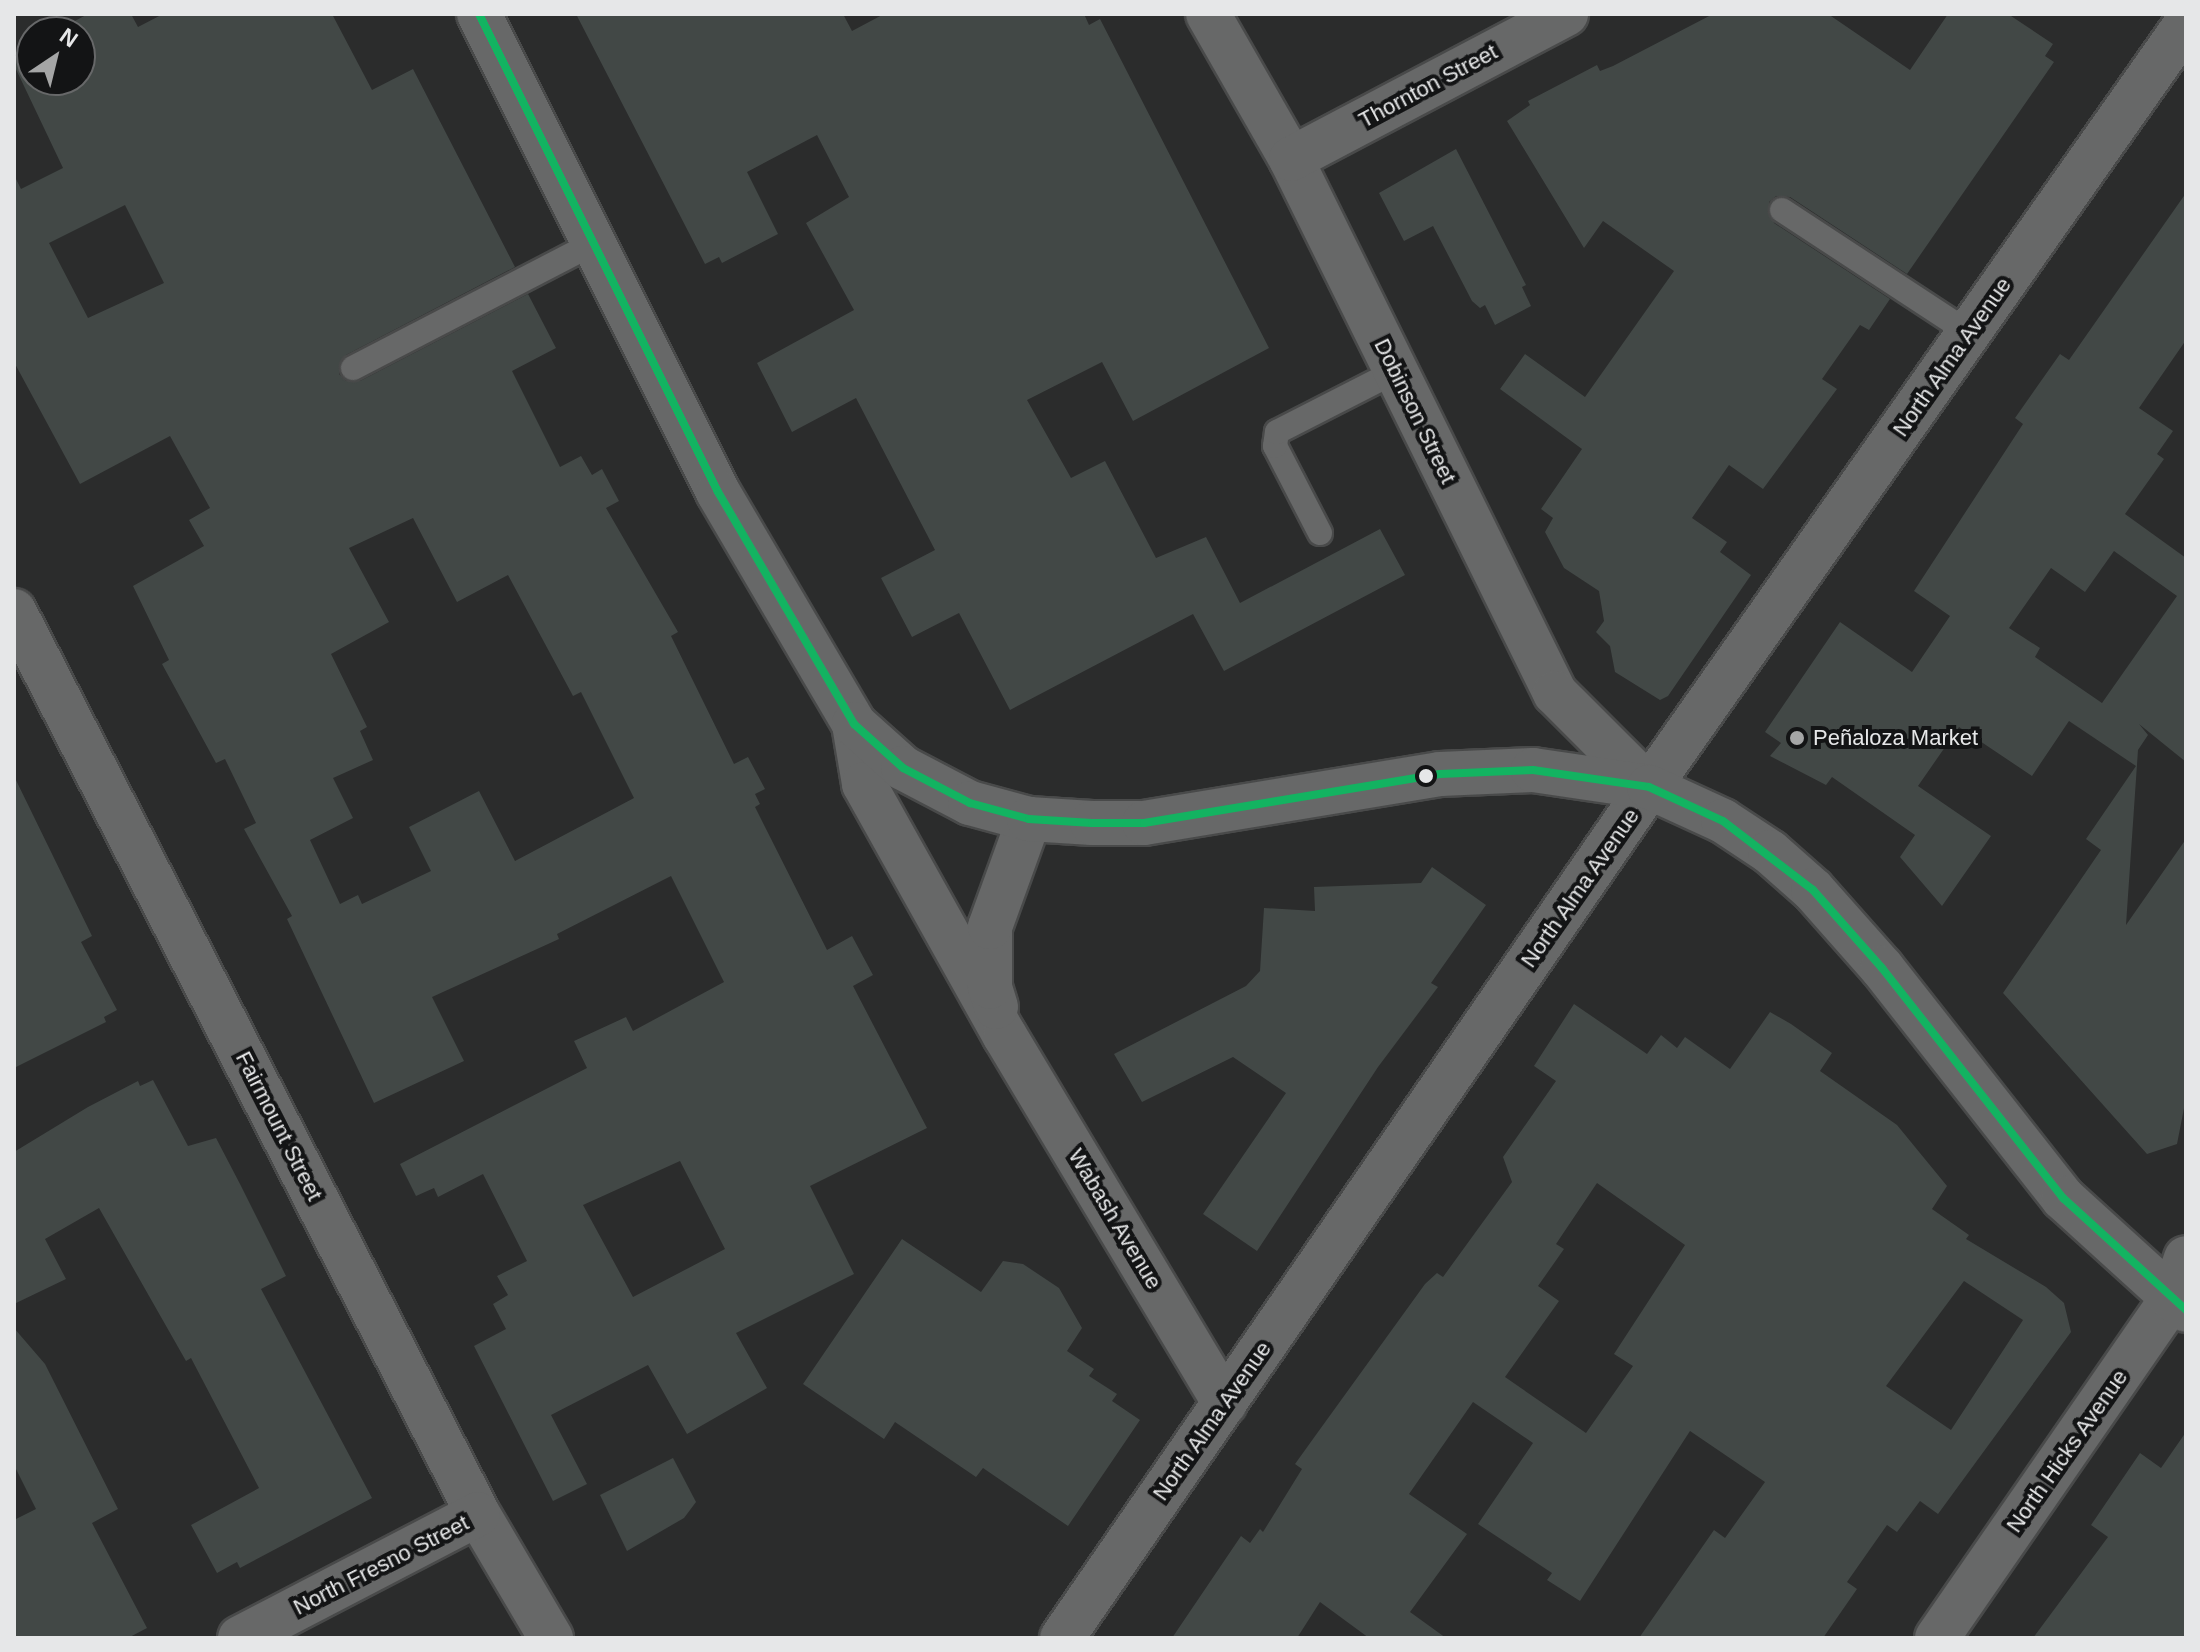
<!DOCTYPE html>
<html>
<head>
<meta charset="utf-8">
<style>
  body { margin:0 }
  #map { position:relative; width:2200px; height:1652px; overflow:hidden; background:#2b2c2c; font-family:Arial,sans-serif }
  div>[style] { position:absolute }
  .building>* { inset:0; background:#424846 }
  .roads { filter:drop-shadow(2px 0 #494a4a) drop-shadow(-2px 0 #494a4a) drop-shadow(0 2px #494a4a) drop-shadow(0 -2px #494a4a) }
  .service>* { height:24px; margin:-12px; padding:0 12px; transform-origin:12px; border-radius:12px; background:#676868 }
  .minor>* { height:44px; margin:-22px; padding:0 22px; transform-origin:22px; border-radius:22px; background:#676868 }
  .tertiary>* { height:44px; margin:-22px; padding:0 22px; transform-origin:22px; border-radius:22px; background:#676868 }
  .bus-1>* { height:8px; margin:-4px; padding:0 4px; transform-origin:4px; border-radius:4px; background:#13b361 }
  .dots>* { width:22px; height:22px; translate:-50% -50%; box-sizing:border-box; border:4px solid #131415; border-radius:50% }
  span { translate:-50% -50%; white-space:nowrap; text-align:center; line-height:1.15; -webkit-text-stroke:8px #131415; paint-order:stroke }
  .street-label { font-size:22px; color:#e6e7e8 }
  .poi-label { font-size:22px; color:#e6e7e8 }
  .left { translate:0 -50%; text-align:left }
  .frame { position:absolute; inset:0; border:16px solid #e6e7e8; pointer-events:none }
  .north { position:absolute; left:16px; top:16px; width:80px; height:80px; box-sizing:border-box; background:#131415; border:2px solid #676869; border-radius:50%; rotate:35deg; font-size:22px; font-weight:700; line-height:32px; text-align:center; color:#e6e7e8 }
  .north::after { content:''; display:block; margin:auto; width:28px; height:36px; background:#a5a6a6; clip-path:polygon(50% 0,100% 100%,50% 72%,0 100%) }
</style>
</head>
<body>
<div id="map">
  <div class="building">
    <div style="clip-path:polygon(evenodd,88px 14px,131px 14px,138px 27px,163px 14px,332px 14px,372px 90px,413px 69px,515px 267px,346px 355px,339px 374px,346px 381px,360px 381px,528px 294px,556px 348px,512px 371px,560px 467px,581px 456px,592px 475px,602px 469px,619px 501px,606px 508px,678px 632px,671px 636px,734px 764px,748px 757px,765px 789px,755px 794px,760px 804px,755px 807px,827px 950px,852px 936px,873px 975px,853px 986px,927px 1128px,810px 1186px,854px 1274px,736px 1333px,767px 1388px,687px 1434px,648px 1365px,551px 1415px,587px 1484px,553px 1501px,474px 1346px,506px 1329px,493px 1304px,508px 1295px,497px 1276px,527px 1261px,483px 1174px,438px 1197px,434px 1188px,416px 1196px,400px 1164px,587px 1068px,574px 1041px,626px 1017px,633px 1031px,724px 982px,671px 876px,557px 934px,559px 939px,432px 997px,464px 1061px,374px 1103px,287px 919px,292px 916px,244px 829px,256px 823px,225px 759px,216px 763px,162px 664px,169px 660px,133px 586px,204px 546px,189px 520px,210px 508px,170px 436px,80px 484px,14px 362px,14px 175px,21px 189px,63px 168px,14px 65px,14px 53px,32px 44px,32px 80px,80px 80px,80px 32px,54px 32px,88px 14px,125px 205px,164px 283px,88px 318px,49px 243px,125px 205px,88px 14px,413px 518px,457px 602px,508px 575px,573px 696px,581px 692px,634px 798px,515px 861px,479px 791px,409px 827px,431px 871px,362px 904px,358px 895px,340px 904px,310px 840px,353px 818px,333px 778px,373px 760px,360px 731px,367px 727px,331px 654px,389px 622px,349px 548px,413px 518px,88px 14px,680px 1161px,725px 1249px,633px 1297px,583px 1205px,680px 1161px)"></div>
    <div style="clip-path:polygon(576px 14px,843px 14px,852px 31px,884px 14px,1084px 14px,1089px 25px,1100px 19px,1269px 348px,1133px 421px,1102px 362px,1027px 400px,1071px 478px,1105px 461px,1156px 558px,1206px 537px,1240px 603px,1380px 529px,1405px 575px,1224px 671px,1193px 614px,1010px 710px,959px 613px,912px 637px,881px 578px,935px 550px,856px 398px,792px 432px,757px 363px,854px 310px,806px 223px,849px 197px,817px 135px,747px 172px,778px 234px,722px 263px,719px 257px,705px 264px)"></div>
    <div style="clip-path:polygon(1713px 14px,1828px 14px,1910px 70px,1948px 14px,2008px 14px,2053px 44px,2045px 56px,2054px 62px,1907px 274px,1790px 197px,1776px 196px,1769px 202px,1774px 223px,1890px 299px,1869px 330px,1860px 325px,1822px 379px,1837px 389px,1763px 489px,1729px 465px,1692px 518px,1727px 542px,1720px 552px,1751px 575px,1668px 696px,1660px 700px,1615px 672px,1610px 646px,1596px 632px,1604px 621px,1599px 591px,1564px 568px,1545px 532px,1553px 518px,1541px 509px,1582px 449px,1500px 389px,1525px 354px,1585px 397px,1674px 271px,1603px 221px,1584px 248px,1507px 121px,1530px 105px,1528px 101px,1597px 65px,1600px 71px,1613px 66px)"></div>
    <div style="clip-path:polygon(1456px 149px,1526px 285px,1522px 287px,1531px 306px,1495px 325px,1485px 305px,1480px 308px,1472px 301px,1433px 226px,1404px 241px,1379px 193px)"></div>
    <div style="clip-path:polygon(evenodd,2186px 193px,2186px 340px,2139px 408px,2173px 431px,2157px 454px,2164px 459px,2125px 514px,2186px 558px,2186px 762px,2139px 724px,2148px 735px,2138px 750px,2126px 925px,2186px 839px,2186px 1098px,2177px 1144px,2147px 1154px,2003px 993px,2101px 850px,2086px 839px,2136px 766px,2069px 721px,2032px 776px,1959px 727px,1918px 786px,1991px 836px,1942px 906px,1900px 857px,1915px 835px,1832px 777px,1826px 785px,1770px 756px,1781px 743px,1765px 732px,1840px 622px,1912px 672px,1950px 616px,1914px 591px,2023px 424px,2015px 418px,2060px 354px,2069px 360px,2186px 193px,2114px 551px,2177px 596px,2102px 703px,2035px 657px,2040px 648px,2009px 628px,2051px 568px,2085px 592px,2114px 551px)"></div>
    <div style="clip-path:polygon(14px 776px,92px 936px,81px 942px,117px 1010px,104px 1017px,106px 1022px,14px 1068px)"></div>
    <div style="clip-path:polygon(1432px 867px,1486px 905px,1431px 983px,1438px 987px,1378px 1067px,1257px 1251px,1203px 1214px,1286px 1093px,1233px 1057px,1142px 1102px,1114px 1054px,1246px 986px,1260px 971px,1264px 908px,1315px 911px,1314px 887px,1421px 883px)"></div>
    <div style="clip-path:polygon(evenodd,1574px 1004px,1647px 1054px,1661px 1035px,1677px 1048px,1685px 1037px,1730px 1069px,1770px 1012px,1791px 1024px,1832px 1053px,1820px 1071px,1897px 1125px,1947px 1186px,1932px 1209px,1969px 1235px,1966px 1239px,2046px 1287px,2064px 1303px,2071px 1332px,1938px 1514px,1920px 1501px,1897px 1532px,1887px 1525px,1847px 1582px,1857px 1589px,1823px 1638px,1639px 1638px,1714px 1530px,1725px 1538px,1765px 1482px,1690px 1431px,1580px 1601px,1547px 1580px,1552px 1573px,1478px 1524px,1533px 1443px,1473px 1402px,1409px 1494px,1467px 1534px,1410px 1612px,1446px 1638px,1369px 1638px,1320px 1602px,1297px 1638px,1172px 1638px,1241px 1536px,1250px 1543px,1260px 1529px,1263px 1532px,1302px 1469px,1295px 1464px,1318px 1432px,1425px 1284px,1437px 1273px,1443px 1277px,1512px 1182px,1503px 1157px,1556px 1081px,1534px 1066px,1574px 1004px,1597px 1183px,1685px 1245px,1614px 1354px,1633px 1366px,1586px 1433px,1505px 1377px,1559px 1301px,1538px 1286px,1564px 1249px,1556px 1244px,1597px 1183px,1574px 1004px,1964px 1281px,2023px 1320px,1951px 1430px,1886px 1386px,1964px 1281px)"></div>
    <div style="clip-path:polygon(153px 1080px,188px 1146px,216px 1138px,240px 1184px,286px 1276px,261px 1289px,372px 1498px,240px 1568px,237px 1562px,217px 1573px,191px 1525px,259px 1488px,191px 1358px,186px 1361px,99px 1208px,45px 1239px,66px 1279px,14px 1304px,14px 1152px,88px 1107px,138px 1081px,140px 1086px)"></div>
    <div style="clip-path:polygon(902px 1239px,981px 1292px,1003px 1261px,1023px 1264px,1059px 1288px,1082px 1328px,1067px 1351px,1094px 1369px,1089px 1376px,1117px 1394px,1112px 1401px,1140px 1420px,1068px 1526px,983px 1468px,976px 1477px,895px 1422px,884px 1439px,803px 1384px)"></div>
    <div style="clip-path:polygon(14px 1328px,45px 1364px,118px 1509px,92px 1523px,147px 1628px,128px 1638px,14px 1638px,14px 1520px,36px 1509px,14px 1465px)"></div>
    <div style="clip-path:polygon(2186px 1432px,2186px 1638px,2033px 1638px,2108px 1537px,2091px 1525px,2140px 1453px,2161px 1468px)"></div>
    <div style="clip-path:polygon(673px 1458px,696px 1502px,684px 1518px,627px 1551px,600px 1495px)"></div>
  </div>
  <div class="roads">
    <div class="service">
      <div style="left:1782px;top:210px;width:224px;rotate:33.3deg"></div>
      <div style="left:353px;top:368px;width:271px;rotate:-27.4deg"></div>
      <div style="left:1320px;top:533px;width:98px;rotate:-117.3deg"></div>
      <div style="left:1275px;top:446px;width:14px;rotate:-82deg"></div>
      <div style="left:1277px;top:432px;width:134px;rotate:-27.1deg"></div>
    </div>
    <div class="minor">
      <div style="left:1208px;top:14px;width:167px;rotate:60.2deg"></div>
      <div style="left:1291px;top:159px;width:596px;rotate:63.69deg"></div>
      <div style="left:1555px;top:693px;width:133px;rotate:45deg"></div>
      <div style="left:1291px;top:159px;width:311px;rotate:-27.8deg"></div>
      <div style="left:14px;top:611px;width:1015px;rotate:62.8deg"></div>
      <div style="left:478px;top:1514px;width:144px;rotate:59.5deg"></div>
      <div style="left:854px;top:724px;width:61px;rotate:80.5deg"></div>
      <div style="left:864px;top:784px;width:289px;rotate:60.8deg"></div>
      <div style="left:1005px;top:1036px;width:428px;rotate:59.1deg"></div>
      <div style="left:996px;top:1007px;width:21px;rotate:-107deg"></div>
      <div style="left:990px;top:987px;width:60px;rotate:-90deg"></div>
      <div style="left:990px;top:927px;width:115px;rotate:-70.1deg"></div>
      <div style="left:240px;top:1638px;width:268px;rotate:-27.5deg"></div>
      <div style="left:1062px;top:1638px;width:1034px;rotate:-55.4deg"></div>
      <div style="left:1649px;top:787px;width:933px;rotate:-54.86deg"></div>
      <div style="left:1937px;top:1638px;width:412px;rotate:-55.3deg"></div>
      <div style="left:2172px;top:1299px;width:43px;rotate:-71.1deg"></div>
    </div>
    <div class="tertiary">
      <div style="left:479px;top:14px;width:534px;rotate:63.43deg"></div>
      <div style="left:718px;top:492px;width:269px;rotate:59.6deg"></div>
      <div style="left:854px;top:724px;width:66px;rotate:41.9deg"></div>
      <div style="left:903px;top:768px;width:76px;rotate:27.6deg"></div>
      <div style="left:970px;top:803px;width:61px;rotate:15.2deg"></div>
      <div style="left:1029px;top:819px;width:63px;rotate:3.6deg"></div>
      <div style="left:1092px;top:823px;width:52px"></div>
      <div style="left:1144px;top:823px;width:300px;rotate:-9.4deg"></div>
      <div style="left:1440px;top:774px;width:93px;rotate:-2.5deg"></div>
      <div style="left:1533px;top:770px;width:117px;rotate:8.3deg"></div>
      <div style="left:1649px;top:787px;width:81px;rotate:24.7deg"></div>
      <div style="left:1723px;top:821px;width:56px;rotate:33.4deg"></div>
      <div style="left:1770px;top:852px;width:57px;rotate:41.5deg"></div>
      <div style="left:1813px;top:890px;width:104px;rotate:48.5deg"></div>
      <div style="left:1882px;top:968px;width:293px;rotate:51.8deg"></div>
      <div style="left:2063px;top:1198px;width:166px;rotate:42.3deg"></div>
    </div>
  </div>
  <div class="bus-1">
    <div style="left:479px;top:14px;width:534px;rotate:63.43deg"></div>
    <div style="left:718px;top:492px;width:269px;rotate:59.6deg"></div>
    <div style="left:854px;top:724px;width:66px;rotate:41.9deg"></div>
    <div style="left:903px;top:768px;width:76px;rotate:27.6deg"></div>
    <div style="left:970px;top:803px;width:61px;rotate:15.2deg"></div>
    <div style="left:1029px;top:819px;width:63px;rotate:3.6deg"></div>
    <div style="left:1092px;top:823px;width:52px"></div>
    <div style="left:1144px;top:823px;width:300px;rotate:-9.4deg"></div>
    <div style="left:1440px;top:774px;width:93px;rotate:-2.5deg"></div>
    <div style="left:1533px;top:770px;width:117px;rotate:8.3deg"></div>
    <div style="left:1649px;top:787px;width:81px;rotate:24.7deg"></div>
    <div style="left:1723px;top:821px;width:113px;rotate:37.5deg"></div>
    <div style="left:1813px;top:890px;width:104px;rotate:48.5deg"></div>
    <div style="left:1882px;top:968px;width:293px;rotate:51.8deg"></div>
    <div style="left:2063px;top:1198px;width:166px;rotate:42.3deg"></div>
  </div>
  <div class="dots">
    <div style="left:1797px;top:738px;background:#a5a6a6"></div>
    <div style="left:1426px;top:776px;background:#e6e7e8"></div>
  </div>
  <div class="street-label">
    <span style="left:1428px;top:86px;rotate:-28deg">Thornton Street</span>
    <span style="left:1952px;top:357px;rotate:-55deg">North Alma Avenue</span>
    <span style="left:1415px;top:411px;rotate:64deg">Dobinson Street</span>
    <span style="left:1580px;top:888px;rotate:-55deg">North Alma Avenue</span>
    <span style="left:279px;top:1126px;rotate:63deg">Fairmount Street</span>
    <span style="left:1115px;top:1219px;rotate:59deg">Wabash Avenue</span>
    <span style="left:1212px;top:1421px;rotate:-55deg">North Alma Avenue</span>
    <span style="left:2067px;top:1451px;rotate:-55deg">North Hicks Avenue</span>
    <span style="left:381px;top:1565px;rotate:-27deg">North Fresno Street</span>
  </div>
  <div class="poi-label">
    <span class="left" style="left:1813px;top:738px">Peñaloza Market</span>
  </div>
  <div class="frame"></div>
  <div class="north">N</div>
</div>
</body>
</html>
